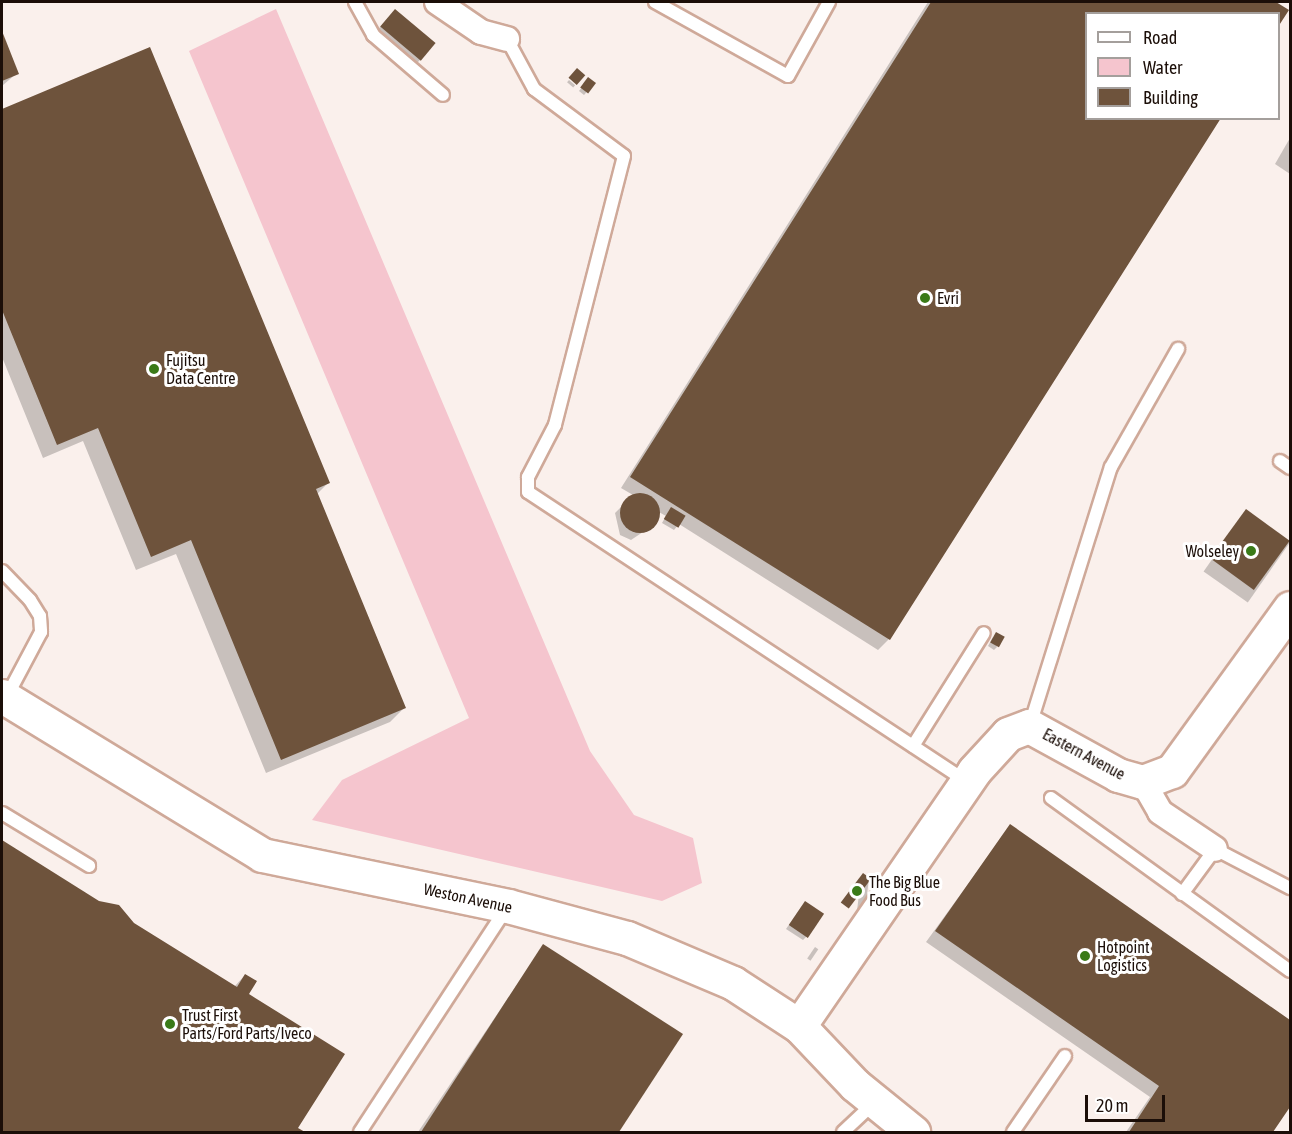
<!DOCTYPE html>
<html>
<head>
<meta charset="utf-8">
<style>
  body { margin:0 }
  #map { position:relative; width:1292px; height:1134px; overflow:hidden; background:#fbfbfb; font-family:"Asap Condensed",sans-serif }
  div>[style] { position:absolute }
  .built>* { inset:0; background:#faf0ec }
  .water>* { inset:0; background:#f5c5ce }
  .shadow>* { inset:0; background:#0003; transform-origin:0 0 }
  .building>* { inset:0; background:#6e533c; transform-origin:0 0 }
  .round { border-radius:50% }
  .roads { filter:drop-shadow(2px 0 #cfa999) drop-shadow(-2px 0 #cfa999) drop-shadow(0 2px #cfa999) drop-shadow(0 -2px #cfa999) }
  .lane>* { height:12px; margin:-6px; padding:0 6px; transform-origin:6px; border-radius:6px; background:#fff }
  .street>* { height:24px; margin:-12px; padding:0 12px; transform-origin:12px; border-radius:12px; background:#fff }
  .secondary>* { height:33px; margin:-16.5px; padding:0 16.5px; transform-origin:16.5px; border-radius:16.5px; background:#fff }
  .dots>* { width:16px; height:16px; translate:-50% -50%; box-sizing:border-box; border:3px solid #fff; border-radius:50% }
  span { translate:-50% -50%; white-space:nowrap; text-align:center; line-height:1.15; -webkit-text-stroke:6px #fff; paint-order:stroke }
  .poi-label { font-size:16px; color:#1b0e08 }
  .left { translate:0 -50%; text-align:left }
  .right { translate:-100% -50%; text-align:right }
  .street-label { font-size:16px; color:#1b0e08 }
  .frame { position:absolute; inset:0; border:3px solid #1b0e08; pointer-events:none }
  .legend { position:absolute; left:1085px; top:12px; width:195px; height:108px; box-sizing:border-box; background:#fff; border:2px solid #a49f9c; margin:0; padding:8px 10px; list-style:none; font-size:18px; color:#1b0e08 }
  .legend li { display:flex; align-items:center; gap:12px; height:30px }
  .legend b { width:30px; border:2px solid #a49f9c }
  .scale { position:absolute; left:1085px; top:1095px; width:80px; height:27px; box-sizing:border-box; border:3px solid #1b0e08; border-top:0; padding-left:8px; font-size:18px; line-height:21px; white-space:nowrap; color:#1b0e08; -webkit-text-stroke:4px #fff; paint-order:stroke }
</style>
</head>
<body>
<div id="map">
  <div class="built">
    <div style="clip-path:polygon(evenodd,2px 2px,1290px 2px,1290px 1132px,2px 1132px,2px 2px,1086px 14px,1278px 14px,1278px 118px,1086px 118px,1086px 14px)"></div>
  </div>
  <div class="water">
    <div style="clip-path:polygon(276px 9px,590px 751px,634px 815px,693px 838px,702px 883px,662px 901px,312px 820px,342px 780px,469px 718px,189px 51px)"></div>
  </div>
  <div class="shadow">
    <div style="clip-path:polygon(928px 2px,1273px 2px,1287px 11px,1086px 14px,1086px 118px,889px 639px,878px 650px,679px 524px,674px 530px,662px 523px,666px 516px,657px 511px,655px 524px,631px 540px,620px 535px,615px 513px,633px 495px,621px 488px)"></div>
    <div style="clip-path:polygon(388px 18px,421px 59px,414px 66px,375px 33px)"></div>
    <div style="clip-path:polygon(2px 34px,17px 73px,2px 86px)"></div>
    <div style="clip-path:polygon(149px 49px,328px 483px,317px 494px,404px 708px,390px 722px,266px 773px,176px 554px,136px 570px,83px 441px,43px 458px,2px 357px,2px 110px)"></div>
    <div style="left:569px;top:80px;width:8px;height:3px;rotate:40deg"></div>
    <div style="clip-path:polygon(586px 82px,594px 84px,584px 95px,579px 91px)"></div>
    <div style="clip-path:polygon(1290px 138px,1290px 174px,1275px 164px)"></div>
    <div style="left:1246px;top:511px;width:54px;height:74px;rotate:35deg"></div>
    <div style="clip-path:polygon(993px 637px,997px 647px,994px 650px,988px 646px)"></div>
    <div style="clip-path:polygon(1010px 826px,1290px 1022px,1290px 1104px,1271px 1132px,1126px 1132px,1150px 1097px,926px 942px)"></div>
    <div style="clip-path:polygon(2px 842px,234px 987px,245px 975px,247px 995px,296px 1129px,302px 1132px,2px 1132px)"></div>
    <div style="left:861px;top:878px;width:8px;height:36px;rotate:7deg"></div>
    <div style="clip-path:polygon(802px 906px,806px 937px,803px 940px,786px 929px)"></div>
    <div style="clip-path:polygon(543px 946px,681px 1035px,617px 1132px,418px 1132px)"></div>
    <div style="left:815px;top:947px;width:4px;height:14px;rotate:34deg"></div>
  </div>
  <div class="building">
    <div style="clip-path:polygon(931px 2px,1276px 2px,1289px 10px,1278px 27px,1278px 14px,1086px 14px,1086px 118px,1221px 118px,890px 640px,630px 477px)"></div>
    <div style="left:395px;top:9px;width:53px;height:23px;rotate:40deg"></div>
    <div style="clip-path:polygon(2px 31px,19px 74px,2px 81px)"></div>
    <div style="clip-path:polygon(150px 47px,330px 483px,316px 489px,406px 708px,281px 760px,191px 540px,151px 557px,98px 428px,57px 445px,2px 310px,2px 109px)"></div>
    <div style="left:577px;top:68px;width:11px;height:13px;rotate:41deg"></div>
    <div style="left:588px;top:77px;width:10px;height:13px;rotate:37deg"></div>
    <div class="round" style="left:620px;top:493px;width:40px;height:40px"></div>
    <div style="left:671px;top:507px;width:17px;height:14px;rotate:31deg"></div>
    <div style="left:1246px;top:509px;width:54px;height:61px;rotate:36deg"></div>
    <div style="left:996px;top:632px;width:10px;height:12px;rotate:29deg"></div>
    <div style="clip-path:polygon(1010px 824px,1290px 1020px,1290px 1107px,1273px 1132px,1129px 1132px,1159px 1086px,935px 931px)"></div>
    <div style="clip-path:polygon(2px 840px,99px 901px,119px 905px,134px 923px,237px 987px,245px 974px,257px 981px,249px 994px,345px 1054px,298px 1128px,305px 1132px,2px 1132px)"></div>
    <div style="left:863px;top:873px;width:10px;height:37px;rotate:37deg"></div>
    <div style="left:805px;top:901px;width:23px;height:29px;rotate:34deg"></div>
    <div style="clip-path:polygon(543px 944px,683px 1034px,619px 1132px,421px 1132px)"></div>
  </div>
  <div class="roads">
    <div class="lane">
      <div style="left:355px;top:2px;width:38px;rotate:61deg"></div>
      <div style="left:373px;top:35px;width:92px;rotate:40.6deg"></div>
      <div style="left:655px;top:2px;width:152px;rotate:29.1deg"></div>
      <div style="left:788px;top:76px;width:85px;rotate:-61deg"></div>
      <div style="left:507px;top:39px;width:57px;rotate:61.6deg"></div>
      <div style="left:534px;top:89px;width:112px;rotate:36.7deg"></div>
      <div style="left:624px;top:156px;width:278px;rotate:104.4deg"></div>
      <div style="left:555px;top:425px;width:59px;rotate:117.4deg"></div>
      <div style="left:528px;top:477px;width:15px;rotate:90deg"></div>
      <div style="left:528px;top:492px;width:525px;rotate:33.42deg"></div>
      <div style="left:1280px;top:461px;width:12px;rotate:35deg"></div>
      <div style="left:2px;top:571px;width:40px;rotate:46deg"></div>
      <div style="left:30px;top:600px;width:19px;rotate:58deg"></div>
      <div style="left:40px;top:616px;width:16px;rotate:86deg"></div>
      <div style="left:41px;top:632px;width:75px;rotate:117.9deg"></div>
      <div style="left:1030px;top:725px;width:270px;rotate:-72.6deg"></div>
      <div style="left:1111px;top:467px;width:136px;rotate:-60.4deg"></div>
      <div style="left:913px;top:746px;width:133px;rotate:-57.9deg"></div>
      <div style="left:1051px;top:798px;width:295px;rotate:35.9deg"></div>
      <div style="left:2px;top:813px;width:102px;rotate:31.3deg"></div>
      <div style="left:1182px;top:894px;width:56px;rotate:-53.7deg"></div>
      <div style="left:1215px;top:849px;width:85px;rotate:27.5deg"></div>
      <div style="left:360px;top:1132px;width:269px;rotate:-56.8deg"></div>
      <div style="left:843px;top:1132px;width:42px;rotate:-43.1deg"></div>
      <div style="left:1013px;top:1132px;width:92px;rotate:-55.6deg"></div>
    </div>
    <div class="street">
      <div style="left:437px;top:2px;width:53px;rotate:34.3deg"></div>
      <div style="left:481px;top:32px;width:27px;rotate:15deg"></div>
      <div style="left:1143px;top:782px;width:34px;rotate:60deg"></div>
      <div style="left:1160px;top:812px;width:66px;rotate:33.9deg"></div>
    </div>
    <div class="secondary">
      <div style="left:2px;top:696px;width:305px;rotate:31.4deg"></div>
      <div style="left:262px;top:855px;width:251px;rotate:11.7deg"></div>
      <div style="left:508px;top:906px;width:123px;rotate:15.1deg"></div>
      <div style="left:627px;top:938px;width:115px;rotate:23deg"></div>
      <div style="left:733px;top:983px;width:79px;rotate:33.1deg"></div>
      <div style="left:799px;top:1026px;width:81px;rotate:46.5deg"></div>
      <div style="left:855px;top:1085px;width:75px;rotate:39deg"></div>
      <div style="left:799px;top:1026px;width:309px;rotate:-55.5deg"></div>
      <div style="left:974px;top:771px;width:50px;rotate:-47.4deg"></div>
      <div style="left:1008px;top:734px;width:22px;rotate:-21deg"></div>
      <div style="left:1029px;top:726px;width:102px;rotate:28.8deg"></div>
      <div style="left:1118px;top:775px;width:26px;rotate:16deg"></div>
      <div style="left:1143px;top:782px;width:31px;rotate:-21deg"></div>
      <div style="left:1172px;top:771px;width:201px;rotate:-54.1deg"></div>
    </div>
  </div>
  <div class="dots">
    <div style="left:925px;top:298px;background:#3a7a18"></div>
    <div style="left:154px;top:369px;background:#3a7a18"></div>
    <div style="left:1251px;top:551px;background:#3a7a18"></div>
    <div style="left:857px;top:891px;background:#3a7a18"></div>
    <div style="left:1085px;top:956px;background:#3a7a18"></div>
    <div style="left:170px;top:1024px;background:#3a7a18"></div>
  </div>
  <div class="poi-label">
    <span class="left" style="left:937px;top:298px">Evri</span>
    <span class="left" style="left:166px;top:369px">Fujitsu<br>Data Centre</span>
    <span class="right" style="left:1239px;top:551px">Wolseley</span>
    <span class="left" style="left:869px;top:891px">The Big Blue<br>Food Bus</span>
    <span class="left" style="left:1097px;top:956px">Hotpoint<br>Logistics</span>
    <span class="left" style="left:182px;top:1024px">Trust First<br>Parts/Ford Parts/Iveco</span>
  </div>
  <div class="street-label">
    <span style="left:1084px;top:754px;rotate:28deg">Eastern Avenue</span>
    <span style="left:468px;top:898px;rotate:12deg">Weston Avenue</span>
  </div>
  <div class="frame"></div>
  <ul class="legend">
  <li><b style="height:8px;background:#fff"></b>Road</li>
  <li><b style="height:16px;background:#f5c5ce"></b>Water</li>
  <li><b style="height:16px;background:#6e533c"></b>Building</li>
  </ul>
  <div class="scale">20 m</div>
</div>
</body>
</html>
